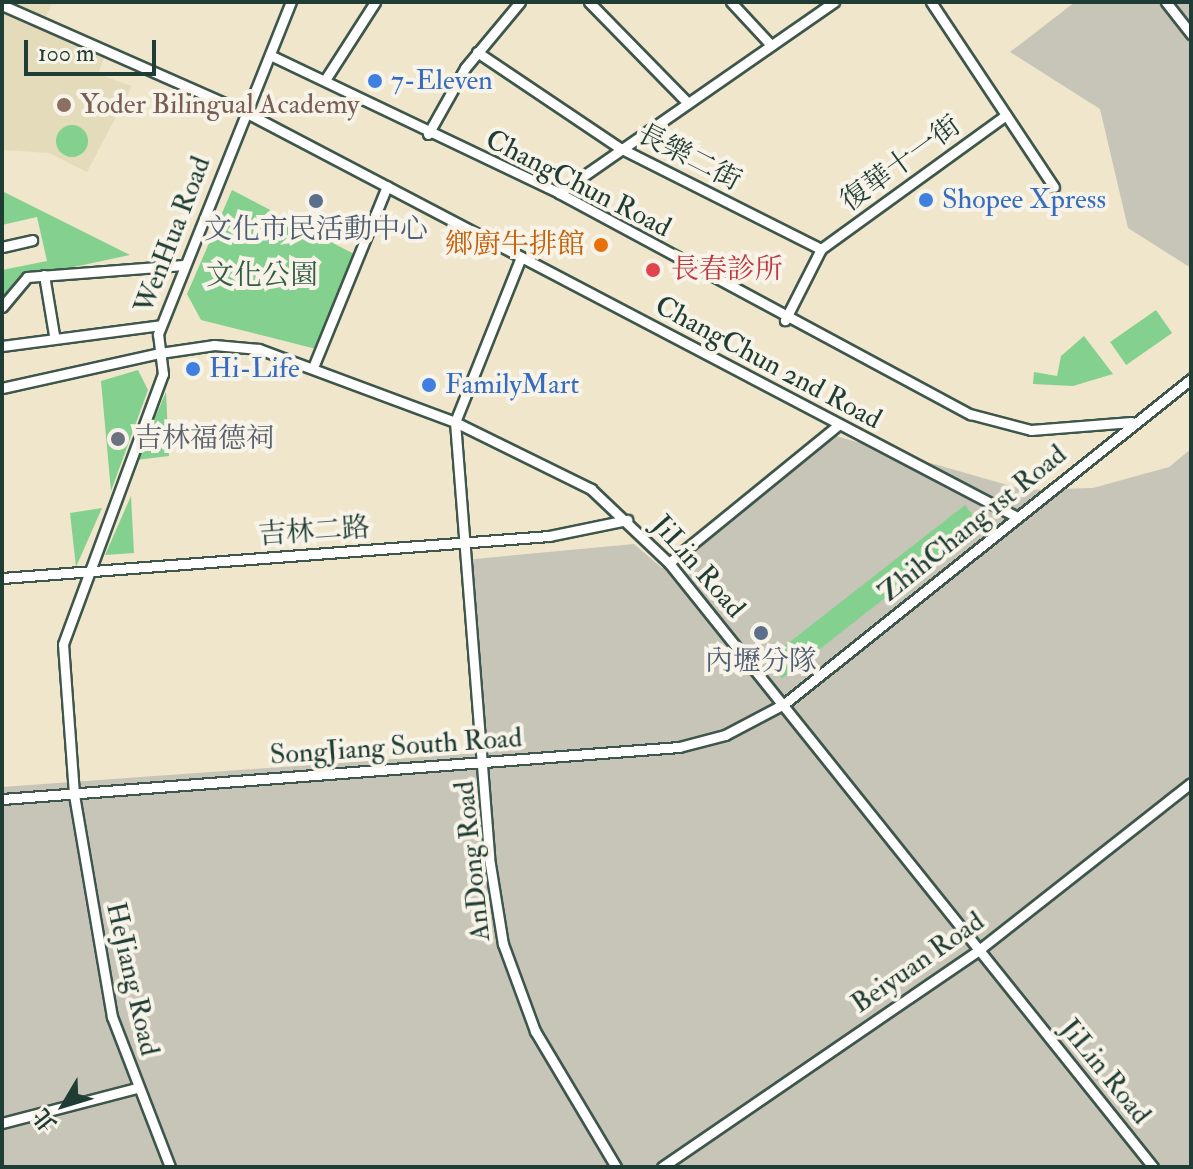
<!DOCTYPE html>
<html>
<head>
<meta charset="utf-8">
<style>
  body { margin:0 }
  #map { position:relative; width:1193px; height:1169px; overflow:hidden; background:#efe6cb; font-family:"IM FELL Double Pica","Noto Serif TC",serif }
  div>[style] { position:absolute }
  .built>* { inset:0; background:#e3dbba }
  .industrial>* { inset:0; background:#c6c5b8 }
  .green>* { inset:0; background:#84d18f; transform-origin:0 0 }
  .round { border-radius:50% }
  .roads { filter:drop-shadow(2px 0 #3e564b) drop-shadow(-2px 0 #3e564b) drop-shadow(0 2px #3e564b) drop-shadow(0 -2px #3e564b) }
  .minor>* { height:9px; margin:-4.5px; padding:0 4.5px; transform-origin:4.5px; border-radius:4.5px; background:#fff }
  .dots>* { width:22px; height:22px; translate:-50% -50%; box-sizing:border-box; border:4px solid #f7f3e8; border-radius:50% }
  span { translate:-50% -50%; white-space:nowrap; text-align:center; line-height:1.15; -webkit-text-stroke:8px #f7f3e8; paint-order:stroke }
  .shop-label { font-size:28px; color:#366cbe }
  .left { translate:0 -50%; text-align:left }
  .education-label { font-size:28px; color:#785e54 }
  .street-label { font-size:28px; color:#1f3d34 }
  .service-label { font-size:28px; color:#4e5e75 }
  .food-label { font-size:28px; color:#c56008 }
  .right { translate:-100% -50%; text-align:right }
  .health-label { font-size:28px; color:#be3a42 }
  .park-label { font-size:28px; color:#335b46 }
  .worship-label { font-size:28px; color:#5b616d }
  .frame { position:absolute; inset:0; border:4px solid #1f3d34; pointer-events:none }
  .north { position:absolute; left:24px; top:1065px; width:80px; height:80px; -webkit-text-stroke:6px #f7f3e8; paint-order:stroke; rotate:232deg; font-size:22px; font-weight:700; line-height:32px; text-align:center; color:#1f3d34 }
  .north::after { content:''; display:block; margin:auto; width:28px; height:36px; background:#1f3d34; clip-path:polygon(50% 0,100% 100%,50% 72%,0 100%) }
  .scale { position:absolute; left:24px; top:40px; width:132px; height:36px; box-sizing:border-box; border:4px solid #1f3d34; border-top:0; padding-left:10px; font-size:24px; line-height:28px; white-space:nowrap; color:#1f3d34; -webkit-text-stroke:6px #f7f3e8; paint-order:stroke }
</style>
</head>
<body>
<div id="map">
  <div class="built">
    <div style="clip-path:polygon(13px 2px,52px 2px,46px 17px)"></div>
    <div style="clip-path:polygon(2px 5px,106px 53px,98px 74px,132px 86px,87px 172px,49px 153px,2px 150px)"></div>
  </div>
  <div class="industrial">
    <div style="clip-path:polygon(1075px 2px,1191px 2px,1191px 268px,1128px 228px,1100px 109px,1010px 52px)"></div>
    <div style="clip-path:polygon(829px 434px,1025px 490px,1093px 488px,1169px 467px,1191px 449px,1191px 1167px,2px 1167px,2px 787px,478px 753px,464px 560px,634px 544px,662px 568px)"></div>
  </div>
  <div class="green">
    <div class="round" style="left:56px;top:125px;width:32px;height:32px"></div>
    <div style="clip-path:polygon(232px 190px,354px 254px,316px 349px,201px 320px,187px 294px)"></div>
    <div style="clip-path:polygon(2px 191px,130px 255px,22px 278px,2px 307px,2px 270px,47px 261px,37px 217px,2px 225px)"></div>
    <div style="left:1156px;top:310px;width:28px;height:56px;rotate:55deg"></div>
    <div style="clip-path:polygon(1084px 336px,1113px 374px,1073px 386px,1033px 384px,1034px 372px,1057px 376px,1061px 356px)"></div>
    <div style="clip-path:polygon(138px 370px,148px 390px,111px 491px,101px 381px)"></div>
    <div style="clip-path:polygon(166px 392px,169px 456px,136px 460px,157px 413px)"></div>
    <div style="clip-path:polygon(131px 496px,134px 553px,105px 555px)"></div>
    <div style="left:965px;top:505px;width:24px;height:251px;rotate:52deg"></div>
    <div style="clip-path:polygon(102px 508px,76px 567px,70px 513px)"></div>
  </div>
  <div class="roads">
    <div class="minor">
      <div style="left:589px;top:2px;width:141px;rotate:45.6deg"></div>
      <div style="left:731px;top:2px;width:59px;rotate:47.1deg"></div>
      <div style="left:931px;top:2px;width:222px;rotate:56.4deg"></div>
      <div style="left:1166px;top:2px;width:41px;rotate:52deg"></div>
      <div style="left:2px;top:5px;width:266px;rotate:23.8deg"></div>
      <div style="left:245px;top:112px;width:872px;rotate:27.68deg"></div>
      <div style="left:477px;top:52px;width:172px;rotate:33.9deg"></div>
      <div style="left:620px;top:148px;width:225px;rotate:26.7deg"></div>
      <div style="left:821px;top:249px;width:80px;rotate:116.9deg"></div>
      <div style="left:270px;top:55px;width:320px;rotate:25.5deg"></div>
      <div style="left:559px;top:193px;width:467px;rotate:28.3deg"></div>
      <div style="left:970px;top:414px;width:63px;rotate:14.7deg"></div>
      <div style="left:1031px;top:430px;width:101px;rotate:-4.5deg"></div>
      <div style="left:325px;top:80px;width:93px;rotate:-57.3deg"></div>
      <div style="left:428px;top:134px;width:76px;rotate:-60.7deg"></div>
      <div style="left:465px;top:68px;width:86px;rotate:-50.2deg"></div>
      <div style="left:559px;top:193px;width:335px;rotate:-34.8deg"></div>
      <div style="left:2px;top:247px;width:31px;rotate:-13deg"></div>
      <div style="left:821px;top:249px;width:228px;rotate:-35.9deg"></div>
      <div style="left:521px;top:257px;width:178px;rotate:111.8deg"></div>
      <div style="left:455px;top:422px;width:437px;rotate:85.5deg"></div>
      <div style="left:489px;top:858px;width:87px;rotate:80.8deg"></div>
      <div style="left:503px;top:944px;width:93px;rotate:69.8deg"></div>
      <div style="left:535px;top:1031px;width:158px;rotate:59.2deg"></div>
      <div style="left:44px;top:275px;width:61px;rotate:80.5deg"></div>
      <div style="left:2px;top:307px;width:39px;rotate:-50deg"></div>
      <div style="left:27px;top:277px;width:157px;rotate:-4.4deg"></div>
      <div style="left:2px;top:346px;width:160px;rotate:-7.5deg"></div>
      <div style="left:314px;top:365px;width:193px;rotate:-67.8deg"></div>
      <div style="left:2px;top:388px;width:162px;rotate:-12.5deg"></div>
      <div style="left:160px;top:353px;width:55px;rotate:-8.4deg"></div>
      <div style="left:214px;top:345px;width:45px;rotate:5.1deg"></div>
      <div style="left:259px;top:349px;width:209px;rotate:20.4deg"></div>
      <div style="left:455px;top:422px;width:152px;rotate:26.2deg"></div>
      <div style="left:591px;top:489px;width:108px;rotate:43.5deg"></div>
      <div style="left:669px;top:563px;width:774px;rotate:51.29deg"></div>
      <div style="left:669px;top:563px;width:218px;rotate:-39.2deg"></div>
      <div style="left:2px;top:578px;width:549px;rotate:-4.39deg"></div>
      <div style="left:549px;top:536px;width:80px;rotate:-11.6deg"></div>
      <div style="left:2px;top:799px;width:679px;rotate:-4.39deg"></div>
      <div style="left:679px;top:747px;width:48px;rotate:-14.6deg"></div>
      <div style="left:725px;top:735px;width:67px;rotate:-27.7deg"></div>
      <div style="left:784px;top:704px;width:521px;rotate:-38.61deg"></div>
      <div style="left:2px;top:1123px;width:138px;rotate:-14.6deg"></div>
      <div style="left:170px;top:1167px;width:161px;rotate:-111.1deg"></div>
      <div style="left:112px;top:1017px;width:226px;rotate:-99.7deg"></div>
      <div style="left:74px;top:794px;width:150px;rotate:-94.2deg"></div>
      <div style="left:63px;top:644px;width:288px;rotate:-69.7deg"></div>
      <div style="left:163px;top:374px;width:40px;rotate:-97.1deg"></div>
      <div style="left:158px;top:334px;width:358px;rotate:-68.2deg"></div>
      <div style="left:662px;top:1167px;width:386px;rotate:-34.4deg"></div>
      <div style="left:980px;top:949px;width:268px;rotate:-38.2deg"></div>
    </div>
  </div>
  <div class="dots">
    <div style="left:375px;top:81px;background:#3f7fe0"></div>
    <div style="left:64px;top:105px;background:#8d6e63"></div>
    <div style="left:926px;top:200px;background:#3f7fe0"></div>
    <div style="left:316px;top:201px;background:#5c6f8a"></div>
    <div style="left:601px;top:245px;background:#e8710a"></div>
    <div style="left:653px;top:270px;background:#e0444e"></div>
    <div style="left:193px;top:369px;background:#3f7fe0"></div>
    <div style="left:429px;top:385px;background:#3f7fe0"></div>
    <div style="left:118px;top:439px;background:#6b7280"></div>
    <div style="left:761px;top:633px;background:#5c6f8a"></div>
  </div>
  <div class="shop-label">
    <span class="left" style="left:391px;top:81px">7-Eleven</span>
    <span class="left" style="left:942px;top:200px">Shopee Xpress</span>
    <span class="left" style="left:209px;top:369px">Hi-Life</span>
    <span class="left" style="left:445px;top:385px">FamilyMart</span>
  </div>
  <div class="education-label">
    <span class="left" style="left:80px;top:105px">Yoder Bilingual Academy</span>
  </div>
  <div class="street-label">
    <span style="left:689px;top:158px;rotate:27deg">長樂二街</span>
    <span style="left:901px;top:164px;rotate:-36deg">復華十一街</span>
    <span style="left:578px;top:184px;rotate:27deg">ChangChun Road</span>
    <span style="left:173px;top:235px;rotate:-69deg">WenHua Road</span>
    <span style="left:768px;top:363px;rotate:28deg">ChangChun 2nd Road</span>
    <span style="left:973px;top:524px;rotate:-39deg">ZhihChang 1st Road</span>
    <span style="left:314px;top:532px;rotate:-4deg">吉林二路</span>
    <span style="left:698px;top:567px;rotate:49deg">JiLin Road</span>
    <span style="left:396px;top:747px;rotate:-4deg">SongJiang South Road</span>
    <span style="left:473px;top:861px;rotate:-96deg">AnDong Road</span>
    <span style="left:918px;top:963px;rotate:-35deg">Beiyuan Road</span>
    <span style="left:132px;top:979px;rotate:77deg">HeJiang Road</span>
    <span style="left:1105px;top:1072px;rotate:51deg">JiLin Road</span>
  </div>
  <div class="service-label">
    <span style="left:316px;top:230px">文化市民活動中心</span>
    <span style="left:761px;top:662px">內壢分隊</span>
  </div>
  <div class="food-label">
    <span class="right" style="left:585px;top:245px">鄉廚牛排館</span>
  </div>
  <div class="health-label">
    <span class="left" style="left:671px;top:270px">長春診所</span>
  </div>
  <div class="park-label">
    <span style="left:262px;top:276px">文化公園</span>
  </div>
  <div class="worship-label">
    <span class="left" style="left:134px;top:439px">吉林福德祠</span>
  </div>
  <div class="frame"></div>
  <div class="north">北</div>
  <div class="scale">100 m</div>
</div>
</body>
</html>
